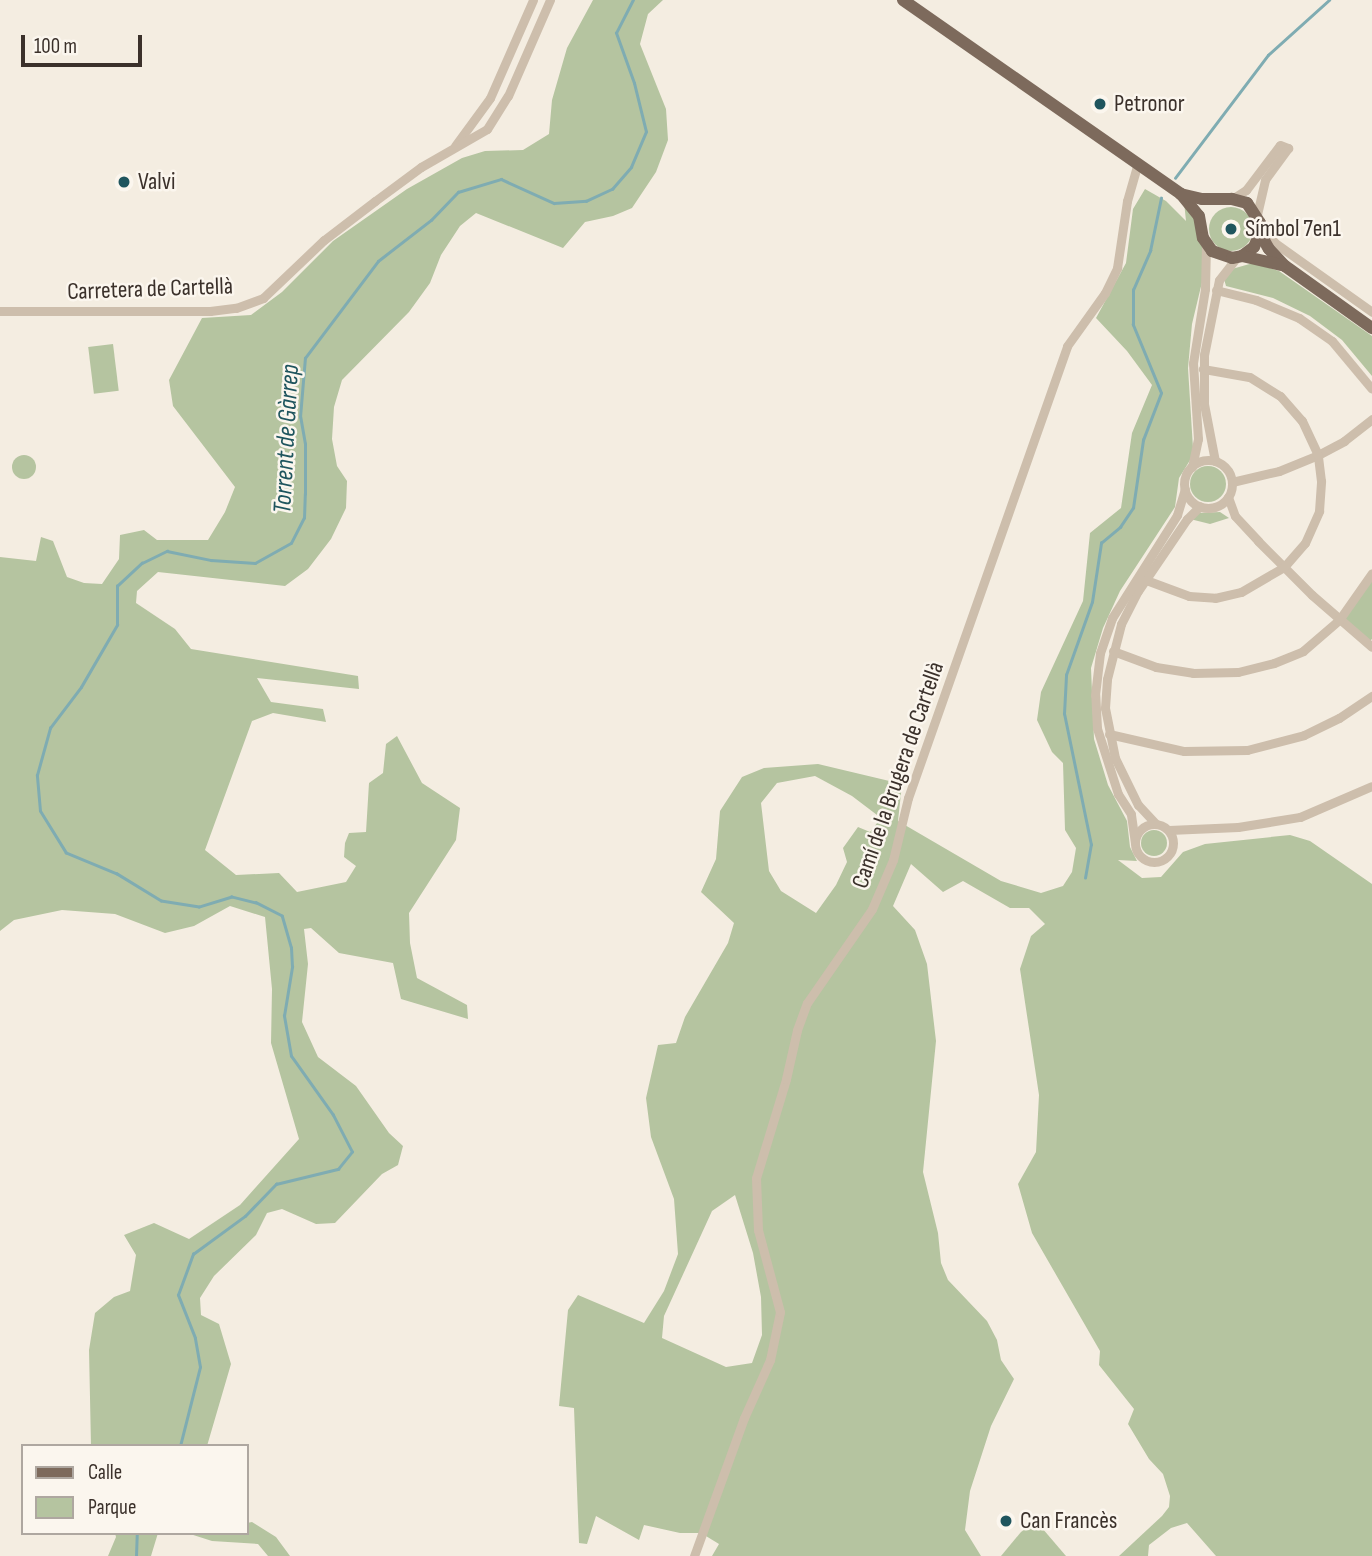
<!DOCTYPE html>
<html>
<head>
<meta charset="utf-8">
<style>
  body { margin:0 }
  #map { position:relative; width:1372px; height:1556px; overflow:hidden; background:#f4ede1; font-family:"Sofia Sans Condensed",sans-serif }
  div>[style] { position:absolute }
  .green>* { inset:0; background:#b5c4a0; transform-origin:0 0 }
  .round { border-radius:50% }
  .stream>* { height:2.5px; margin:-1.25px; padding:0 1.25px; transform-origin:1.25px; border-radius:1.25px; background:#7facb2 }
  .minor>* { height:9px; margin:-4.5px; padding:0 4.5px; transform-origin:4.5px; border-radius:4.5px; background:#cdbeac }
  .minor>.ring { margin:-4.5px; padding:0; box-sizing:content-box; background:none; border:9px solid #cdbeac; border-radius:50% }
  .major>* { height:12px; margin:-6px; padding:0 6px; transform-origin:6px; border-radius:6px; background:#7d6a5c }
  .dots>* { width:19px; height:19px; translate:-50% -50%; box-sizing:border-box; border:4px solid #fbf6ee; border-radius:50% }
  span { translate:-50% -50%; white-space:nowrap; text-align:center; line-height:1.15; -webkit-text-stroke:5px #fbf6ee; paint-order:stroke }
  .poi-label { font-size:24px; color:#3b312b }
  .left { translate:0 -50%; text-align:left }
  .street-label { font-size:24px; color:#3b312b }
  .water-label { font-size:26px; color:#1f555e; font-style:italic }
  .legend { position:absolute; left:21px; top:1444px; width:228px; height:91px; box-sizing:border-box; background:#fbf6ee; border:2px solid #aea7a0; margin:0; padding:9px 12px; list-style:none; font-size:21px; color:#3b312b }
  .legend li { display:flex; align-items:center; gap:14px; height:35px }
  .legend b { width:35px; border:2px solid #aea7a0 }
  .scale { position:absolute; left:21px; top:35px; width:121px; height:32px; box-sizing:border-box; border:4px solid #3b312b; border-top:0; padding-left:9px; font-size:21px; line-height:24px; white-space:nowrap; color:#3b312b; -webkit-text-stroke:5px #fbf6ee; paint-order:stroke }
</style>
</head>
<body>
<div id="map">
  <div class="green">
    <div style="clip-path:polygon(593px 0,663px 0,648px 14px,640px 44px,666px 109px,668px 140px,656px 172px,632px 208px,613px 216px,585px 222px,563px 248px,476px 213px,460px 226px,441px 255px,430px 283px,409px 312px,342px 380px,334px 407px,332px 439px,337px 466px,347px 481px,346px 508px,331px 539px,308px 569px,285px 586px,158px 572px,137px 591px,136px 603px,175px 629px,191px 649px,358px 676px,359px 689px,257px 678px,271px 702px,323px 709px,326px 722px,273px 713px,252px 721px,205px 850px,236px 875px,279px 873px,297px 892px,346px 882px,356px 866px,344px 857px,345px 843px,349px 833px,366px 832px,369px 783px,383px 773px,386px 744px,397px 736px,422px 783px,460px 808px,456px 840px,409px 913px,410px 943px,417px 978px,467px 1005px,468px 1019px,401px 999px,393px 963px,339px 953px,311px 928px,304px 929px,308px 964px,302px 1022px,318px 1057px,356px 1086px,389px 1133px,403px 1146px,398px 1165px,382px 1174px,335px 1223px,316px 1224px,282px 1209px,267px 1213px,256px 1235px,214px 1276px,200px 1298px,201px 1315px,219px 1324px,231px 1364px,207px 1446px,91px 1446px,89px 1350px,95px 1313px,114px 1297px,130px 1291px,136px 1255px,124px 1235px,154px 1223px,189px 1239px,240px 1205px,299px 1139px,271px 1043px,272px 989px,265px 917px,230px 906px,194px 926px,165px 933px,115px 914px,62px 910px,14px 920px,0 931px,0 557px,36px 561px,41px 537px,53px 541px,67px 577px,84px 583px,102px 584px,119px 559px,120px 535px,144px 530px,157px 540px,208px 540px,225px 512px,235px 487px,173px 406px,169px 380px,202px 318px,251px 315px,282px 292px,333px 241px,407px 189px,462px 158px,485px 151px,523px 150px,549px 134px,552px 100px,567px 48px)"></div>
    <div style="clip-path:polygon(evenodd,1145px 189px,1166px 201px,1186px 221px,1184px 202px,1194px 211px,1204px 253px,1203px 278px,1192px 324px,1188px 368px,1193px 448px,1192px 457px,1179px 478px,1175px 507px,1120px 591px,1103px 628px,1091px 668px,1094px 739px,1108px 785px,1127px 821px,1130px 847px,1137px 861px,1118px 860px,1142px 878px,1161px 877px,1183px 852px,1205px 844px,1290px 835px,1310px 841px,1372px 884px,1372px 1556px,1216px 1556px,1187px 1523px,1171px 1528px,1149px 1545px,1148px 1556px,1119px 1556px,1162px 1516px,1169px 1507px,1170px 1496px,1163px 1474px,1149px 1459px,1128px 1424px,1134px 1409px,1099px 1365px,1100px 1351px,1032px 1233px,1018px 1184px,1036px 1152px,1039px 1095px,1020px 969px,1031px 936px,1045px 924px,1029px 908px,1010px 908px,963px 881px,943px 892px,911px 864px,893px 906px,915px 930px,927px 964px,936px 1041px,923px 1172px,938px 1233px,941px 1263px,948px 1280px,987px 1321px,997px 1340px,1001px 1360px,1014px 1379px,991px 1426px,970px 1491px,965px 1530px,981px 1556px,712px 1556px,719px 1544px,701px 1533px,680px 1533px,644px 1525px,639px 1540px,596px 1516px,587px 1544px,579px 1543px,574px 1408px,559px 1406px,568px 1310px,578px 1295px,644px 1323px,664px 1291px,678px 1254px,674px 1199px,651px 1137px,646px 1098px,658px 1045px,676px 1043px,685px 1017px,728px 943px,734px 923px,701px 892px,716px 859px,720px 811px,742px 777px,764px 768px,818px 764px,902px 784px,898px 821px,1001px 881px,1041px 893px,1063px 886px,1072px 872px,1076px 848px,1065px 830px,1063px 763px,1052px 752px,1037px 720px,1041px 692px,1083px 601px,1090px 533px,1121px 508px,1132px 433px,1152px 385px,1127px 351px,1096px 318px,1126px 263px,1133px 209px,1145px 189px,815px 776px,852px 796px,881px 818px,870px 832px,858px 827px,843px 848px,847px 862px,836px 885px,816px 913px,781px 891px,769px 871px,761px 803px,777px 783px,815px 776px,1145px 189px,735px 1195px,753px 1253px,761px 1297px,762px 1335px,752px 1363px,726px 1367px,662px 1338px,664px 1316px,712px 1211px,735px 1195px)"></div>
    <div class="round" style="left:1209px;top:207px;width:44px;height:44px"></div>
    <div style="clip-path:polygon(1253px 263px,1279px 271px,1372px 336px,1372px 376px,1342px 340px,1310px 316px,1273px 298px,1226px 286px,1224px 279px,1232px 269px)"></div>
    <div style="left:113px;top:344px;width:47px;height:25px;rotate:83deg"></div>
    <div class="round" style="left:12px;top:455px;width:24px;height:24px"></div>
    <div class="round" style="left:1190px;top:466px;width:36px;height:36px"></div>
    <div style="clip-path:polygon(1220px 512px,1229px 518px,1210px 524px,1190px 519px,1199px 513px)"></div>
    <div style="clip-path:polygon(1372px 573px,1372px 639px,1367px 644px,1339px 620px)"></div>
    <div class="round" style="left:1141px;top:830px;width:26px;height:26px"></div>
    <div style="clip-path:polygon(1036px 1521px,1066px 1556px,1001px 1556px,1021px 1532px)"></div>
    <div style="clip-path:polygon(252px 1522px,276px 1537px,290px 1556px,268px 1556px,258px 1544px,212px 1541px,187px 1533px,247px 1533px,247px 1523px)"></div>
    <div style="clip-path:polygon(115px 1533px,158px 1533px,151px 1556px,108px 1556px,116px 1537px)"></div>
  </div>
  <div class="stream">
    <div style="left:1175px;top:178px;width:154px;rotate:-52.9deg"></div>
    <div style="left:1268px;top:55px;width:82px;rotate:-42deg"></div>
    <div style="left:1085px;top:878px;width:34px;rotate:-80deg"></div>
    <div style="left:1091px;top:845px;width:134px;rotate:-101.6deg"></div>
    <div style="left:1064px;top:714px;width:39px;rotate:-87deg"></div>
    <div style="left:1066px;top:675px;width:77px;rotate:-70.4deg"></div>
    <div style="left:1092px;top:602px;width:60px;rotate:-81.3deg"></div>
    <div style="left:1101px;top:543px;width:25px;rotate:-40deg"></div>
    <div style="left:1120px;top:527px;width:23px;rotate:-56deg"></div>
    <div style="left:1133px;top:508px;width:69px;rotate:-81.6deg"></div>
    <div style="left:1143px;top:440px;width:50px;rotate:-69deg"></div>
    <div style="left:1161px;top:393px;width:74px;rotate:-112.4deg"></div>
    <div style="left:1133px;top:325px;width:35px;rotate:-90deg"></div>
    <div style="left:1133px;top:290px;width:43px;rotate:-66.4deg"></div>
    <div style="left:1150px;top:251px;width:54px;rotate:-78.3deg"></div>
    <div style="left:180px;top:1446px;width:81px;rotate:-75.8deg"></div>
    <div style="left:200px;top:1367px;width:29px;rotate:-100deg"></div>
    <div style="left:195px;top:1338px;width:46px;rotate:-111.6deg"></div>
    <div style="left:178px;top:1295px;width:44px;rotate:-69.9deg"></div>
    <div style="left:193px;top:1254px;width:64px;rotate:-36.2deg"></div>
    <div style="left:245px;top:1216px;width:45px;rotate:-45.9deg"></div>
    <div style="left:276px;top:1184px;width:64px;rotate:-13.6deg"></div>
    <div style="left:338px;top:1169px;width:22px;rotate:-51deg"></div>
    <div style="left:352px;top:1152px;width:42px;rotate:-117.2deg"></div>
    <div style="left:333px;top:1115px;width:72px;rotate:-125.4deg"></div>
    <div style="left:291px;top:1056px;width:41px;rotate:-99.9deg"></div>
    <div style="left:284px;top:1016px;width:50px;rotate:-80.7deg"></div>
    <div style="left:292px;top:967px;width:19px;rotate:-93deg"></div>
    <div style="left:291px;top:948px;width:33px;rotate:-106deg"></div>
    <div style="left:282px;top:916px;width:29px;rotate:-153deg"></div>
    <div style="left:256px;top:903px;width:25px;rotate:-166deg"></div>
    <div style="left:232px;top:897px;width:34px;rotate:163deg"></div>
    <div style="left:199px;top:907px;width:38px;rotate:-171deg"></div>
    <div style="left:161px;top:901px;width:52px;rotate:-148.5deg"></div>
    <div style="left:117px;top:874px;width:55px;rotate:-157.6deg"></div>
    <div style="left:66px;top:853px;width:49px;rotate:-121.8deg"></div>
    <div style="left:40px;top:811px;width:36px;rotate:-95deg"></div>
    <div style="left:37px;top:775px;width:49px;rotate:-74.5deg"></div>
    <div style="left:50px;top:728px;width:51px;rotate:-52.9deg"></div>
    <div style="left:81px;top:687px;width:72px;rotate:-59.9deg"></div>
    <div style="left:117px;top:625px;width:39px;rotate:-90deg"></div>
    <div style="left:117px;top:586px;width:34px;rotate:-43deg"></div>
    <div style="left:142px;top:563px;width:28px;rotate:-26deg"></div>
    <div style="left:167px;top:551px;width:45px;rotate:11.6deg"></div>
    <div style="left:211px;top:560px;width:44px;rotate:3.9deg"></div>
    <div style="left:255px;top:563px;width:41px;rotate:-29.1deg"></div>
    <div style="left:291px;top:543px;width:28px;rotate:-63deg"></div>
    <div style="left:304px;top:518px;width:24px;rotate:-88deg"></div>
    <div style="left:305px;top:494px;width:50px;rotate:-90deg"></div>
    <div style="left:305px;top:444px;width:27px;rotate:-100deg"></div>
    <div style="left:300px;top:417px;width:59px;rotate:-85.2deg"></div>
    <div style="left:305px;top:358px;width:121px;rotate:-53deg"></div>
    <div style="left:378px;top:261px;width:67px;rotate:-37.7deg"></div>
    <div style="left:431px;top:220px;width:39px;rotate:-46deg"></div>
    <div style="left:458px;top:192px;width:45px;rotate:-16.8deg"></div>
    <div style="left:501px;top:179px;width:58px;rotate:24.4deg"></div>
    <div style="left:554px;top:203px;width:32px;rotate:-4deg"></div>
    <div style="left:586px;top:201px;width:29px;rotate:-25deg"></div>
    <div style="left:612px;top:189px;width:29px;rotate:-49deg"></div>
    <div style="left:631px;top:167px;width:38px;rotate:-67deg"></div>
    <div style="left:646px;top:132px;width:50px;rotate:-103.8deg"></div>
    <div style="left:634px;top:83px;width:53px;rotate:-109.8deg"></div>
    <div style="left:616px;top:33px;width:37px;rotate:-63deg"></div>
    <div style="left:136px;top:1556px;width:23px;rotate:-88deg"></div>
  </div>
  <div class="minor">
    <div style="left:455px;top:146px;width:59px;rotate:-53.9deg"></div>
    <div style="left:490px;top:98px;width:107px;rotate:-66.3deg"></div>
    <div style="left:1232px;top:199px;width:17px;rotate:-33deg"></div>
    <div style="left:1246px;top:190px;width:56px;rotate:-52.9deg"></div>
    <div style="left:1280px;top:145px;width:9px;rotate:21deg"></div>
    <div style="left:1288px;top:148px;width:39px;rotate:126deg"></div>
    <div style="left:1265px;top:180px;width:36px;rotate:103deg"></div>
    <div style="left:1263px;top:228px;width:19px;rotate:51deg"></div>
    <div style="left:1275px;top:243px;width:119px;rotate:35.4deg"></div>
    <div style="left:1216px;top:290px;width:41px;rotate:14deg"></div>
    <div style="left:1256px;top:300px;width:47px;rotate:22.7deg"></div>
    <div style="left:1299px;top:318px;width:40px;rotate:34.9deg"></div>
    <div style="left:1332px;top:341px;width:62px;rotate:50.2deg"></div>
    <div style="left:0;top:311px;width:210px"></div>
    <div style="left:210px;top:311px;width:26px;rotate:-7deg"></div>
    <div style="left:236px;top:308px;width:29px;rotate:-20deg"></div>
    <div style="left:263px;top:298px;width:84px;rotate:-43.6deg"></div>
    <div style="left:324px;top:240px;width:64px;rotate:-37.4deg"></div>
    <div style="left:375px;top:201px;width:57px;rotate:-36.5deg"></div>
    <div style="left:421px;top:167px;width:76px;rotate:-29.9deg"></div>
    <div style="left:487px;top:129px;width:39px;rotate:-58deg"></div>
    <div style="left:508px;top:96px;width:105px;rotate:-66.4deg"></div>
    <div class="ring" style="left:1184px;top:460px;width:39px;height:39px"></div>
    <div style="left:1215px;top:461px;width:58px;rotate:-100.9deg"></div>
    <div style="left:1204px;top:404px;width:49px;rotate:-90deg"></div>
    <div style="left:1204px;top:355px;width:76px;rotate:-78.7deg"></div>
    <div style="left:1219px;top:280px;width:29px;rotate:-52deg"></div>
    <div style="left:1192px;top:467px;width:29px;rotate:-78deg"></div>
    <div style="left:1198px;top:439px;width:76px;rotate:-93.8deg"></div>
    <div style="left:1193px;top:363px;width:75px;rotate:-80.8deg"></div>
    <div style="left:1205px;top:289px;width:44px;rotate:-88.7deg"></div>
    <div style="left:1232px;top:482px;width:48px;rotate:-13.2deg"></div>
    <div style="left:1279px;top:471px;width:42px;rotate:-22.3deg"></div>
    <div style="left:1318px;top:455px;width:30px;rotate:-28deg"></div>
    <div style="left:1344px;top:441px;width:36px;rotate:-38deg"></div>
    <div style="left:1228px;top:497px;width:20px;rotate:70deg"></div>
    <div style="left:1235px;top:516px;width:34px;rotate:47deg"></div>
    <div style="left:1258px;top:541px;width:76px;rotate:45deg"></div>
    <div style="left:1312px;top:595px;width:79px;rotate:40.9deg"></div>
    <div style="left:1146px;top:580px;width:46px;rotate:20.4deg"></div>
    <div style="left:1189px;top:596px;width:26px;rotate:4deg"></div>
    <div style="left:1215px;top:598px;width:27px;rotate:-13deg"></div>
    <div style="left:1241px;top:592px;width:50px;rotate:-30.2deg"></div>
    <div style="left:1284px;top:567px;width:32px;rotate:-49deg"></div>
    <div style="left:1305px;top:543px;width:35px;rotate:-66deg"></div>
    <div style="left:1319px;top:511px;width:30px;rotate:-86deg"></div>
    <div style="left:1321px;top:481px;width:26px;rotate:-97deg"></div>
    <div style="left:1318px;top:455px;width:38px;rotate:-115deg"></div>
    <div style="left:1302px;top:421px;width:33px;rotate:-131deg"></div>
    <div style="left:1280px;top:396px;width:36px;rotate:-148deg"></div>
    <div style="left:1249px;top:377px;width:47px;rotate:-170.1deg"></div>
    <div style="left:1113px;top:651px;width:46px;rotate:20.4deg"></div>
    <div style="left:1156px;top:667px;width:37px;rotate:9deg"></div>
    <div style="left:1193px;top:673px;width:45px;rotate:-1.3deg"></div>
    <div style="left:1238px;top:672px;width:37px;rotate:-14deg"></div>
    <div style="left:1274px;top:663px;width:31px;rotate:-22deg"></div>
    <div style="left:1303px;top:651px;width:48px;rotate:-40.7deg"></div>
    <div style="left:1339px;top:620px;width:57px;rotate:-54.9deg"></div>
    <div style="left:1109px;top:734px;width:77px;rotate:12.8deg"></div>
    <div style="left:1184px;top:751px;width:63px;rotate:-0.9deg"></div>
    <div style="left:1247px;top:750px;width:59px;rotate:-14.7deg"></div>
    <div style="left:1304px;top:735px;width:39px;rotate:-26deg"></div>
    <div style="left:1339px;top:718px;width:40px;rotate:-34deg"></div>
    <div class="ring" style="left:1135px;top:824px;width:29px;height:29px"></div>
    <div style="left:1156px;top:824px;width:26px;rotate:-133deg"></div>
    <div style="left:1138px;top:805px;width:52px;rotate:-116.1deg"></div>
    <div style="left:1115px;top:758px;width:51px;rotate:-101.3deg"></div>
    <div style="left:1105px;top:708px;width:29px;rotate:-86deg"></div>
    <div style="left:1107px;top:679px;width:57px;rotate:-75.7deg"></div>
    <div style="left:1121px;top:624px;width:37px;rotate:-63deg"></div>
    <div style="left:1138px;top:591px;width:87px;rotate:-55.8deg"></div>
    <div style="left:1187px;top:519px;width:18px;rotate:-45deg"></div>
    <div style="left:1169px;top:830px;width:69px;rotate:-2.5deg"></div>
    <div style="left:1238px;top:827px;width:63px;rotate:-9.2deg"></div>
    <div style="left:1300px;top:817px;width:78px;rotate:-23.3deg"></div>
    <div style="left:1135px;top:843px;width:29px;rotate:-98deg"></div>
    <div style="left:1131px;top:814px;width:24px;rotate:-123deg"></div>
    <div style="left:1118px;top:794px;width:69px;rotate:-107.7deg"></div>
    <div style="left:1097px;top:728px;width:33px;rotate:-93deg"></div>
    <div style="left:1095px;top:695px;width:42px;rotate:-83.2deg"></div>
    <div style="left:1100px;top:653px;width:37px;rotate:-71deg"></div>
    <div style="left:1112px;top:618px;width:122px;rotate:-57.7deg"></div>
    <div style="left:1177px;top:515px;width:27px;rotate:-73deg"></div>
    <div style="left:694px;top:1556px;width:147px;rotate:-70.1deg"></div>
    <div style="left:744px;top:1418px;width:64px;rotate:-65.9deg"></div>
    <div style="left:770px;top:1360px;width:49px;rotate:-78.2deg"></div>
    <div style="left:780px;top:1312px;width:85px;rotate:-105deg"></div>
    <div style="left:758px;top:1230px;width:52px;rotate:-92.2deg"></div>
    <div style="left:756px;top:1178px;width:103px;rotate:-73.1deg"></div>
    <div style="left:786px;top:1079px;width:50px;rotate:-77.3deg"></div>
    <div style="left:797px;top:1030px;width:29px;rotate:-70deg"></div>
    <div style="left:807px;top:1003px;width:114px;rotate:-55.3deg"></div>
    <div style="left:872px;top:909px;width:53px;rotate:-66.8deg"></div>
    <div style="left:893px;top:860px;width:64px;rotate:-76.4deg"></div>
    <div style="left:908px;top:798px;width:479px;rotate:-70.6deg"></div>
    <div style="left:1067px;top:346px;width:65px;rotate:-54.4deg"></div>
    <div style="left:1105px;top:293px;width:28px;rotate:-64deg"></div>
    <div style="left:1117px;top:268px;width:68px;rotate:-81.5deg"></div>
    <div style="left:1127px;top:201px;width:40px;rotate:-74deg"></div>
  </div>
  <div class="major">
    <div style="left:903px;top:0;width:339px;rotate:34.9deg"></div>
    <div style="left:1181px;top:194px;width:28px;rotate:51deg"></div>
    <div style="left:1199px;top:216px;width:22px;rotate:80deg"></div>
    <div style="left:1203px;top:238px;width:16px;rotate:55deg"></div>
    <div style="left:1212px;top:251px;width:21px;rotate:19deg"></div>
    <div style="left:1232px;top:258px;width:10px;rotate:-11deg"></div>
    <div style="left:1242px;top:256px;width:15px;rotate:-37deg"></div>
    <div style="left:1254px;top:247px;width:15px;rotate:-67deg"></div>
    <div style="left:1260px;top:233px;width:10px;rotate:-90deg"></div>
    <div style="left:1260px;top:223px;width:24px;rotate:-123deg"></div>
    <div style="left:1247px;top:203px;width:16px;rotate:-165deg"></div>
    <div style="left:1232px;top:199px;width:30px;rotate:180deg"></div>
    <div style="left:1202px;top:199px;width:22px;rotate:-167deg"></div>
    <div style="left:1260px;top:233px;width:18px;rotate:61deg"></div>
    <div style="left:1269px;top:249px;width:23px;rotate:47deg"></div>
    <div style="left:1285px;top:266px;width:107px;rotate:35.5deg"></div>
    <div style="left:1242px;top:256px;width:40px;rotate:13deg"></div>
  </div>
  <div class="dots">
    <div style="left:1100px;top:104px;background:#1f555e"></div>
    <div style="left:124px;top:182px;background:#1f555e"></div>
    <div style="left:1231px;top:229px;background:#1f555e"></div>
    <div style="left:1006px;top:1521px;background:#1f555e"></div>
  </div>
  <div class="poi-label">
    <span class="left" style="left:1114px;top:104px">Petronor</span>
    <span class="left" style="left:138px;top:182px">Valvi</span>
    <span class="left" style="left:1245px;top:229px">Símbol 7en1</span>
    <span class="left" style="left:1020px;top:1521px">Can Francès</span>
  </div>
  <div class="street-label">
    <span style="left:150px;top:289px;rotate:-2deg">Carretera de Cartellà</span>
    <span style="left:898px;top:775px;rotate:-71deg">Camí de la Brugera de Cartellà</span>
  </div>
  <div class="water-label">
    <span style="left:287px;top:439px;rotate:-87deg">Torrent de Gàrrep</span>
  </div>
  <ul class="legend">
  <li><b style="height:9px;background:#7d6a5c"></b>Calle</li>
  <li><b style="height:19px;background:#b5c4a0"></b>Parque</li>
  </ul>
  <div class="scale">100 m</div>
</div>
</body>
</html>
